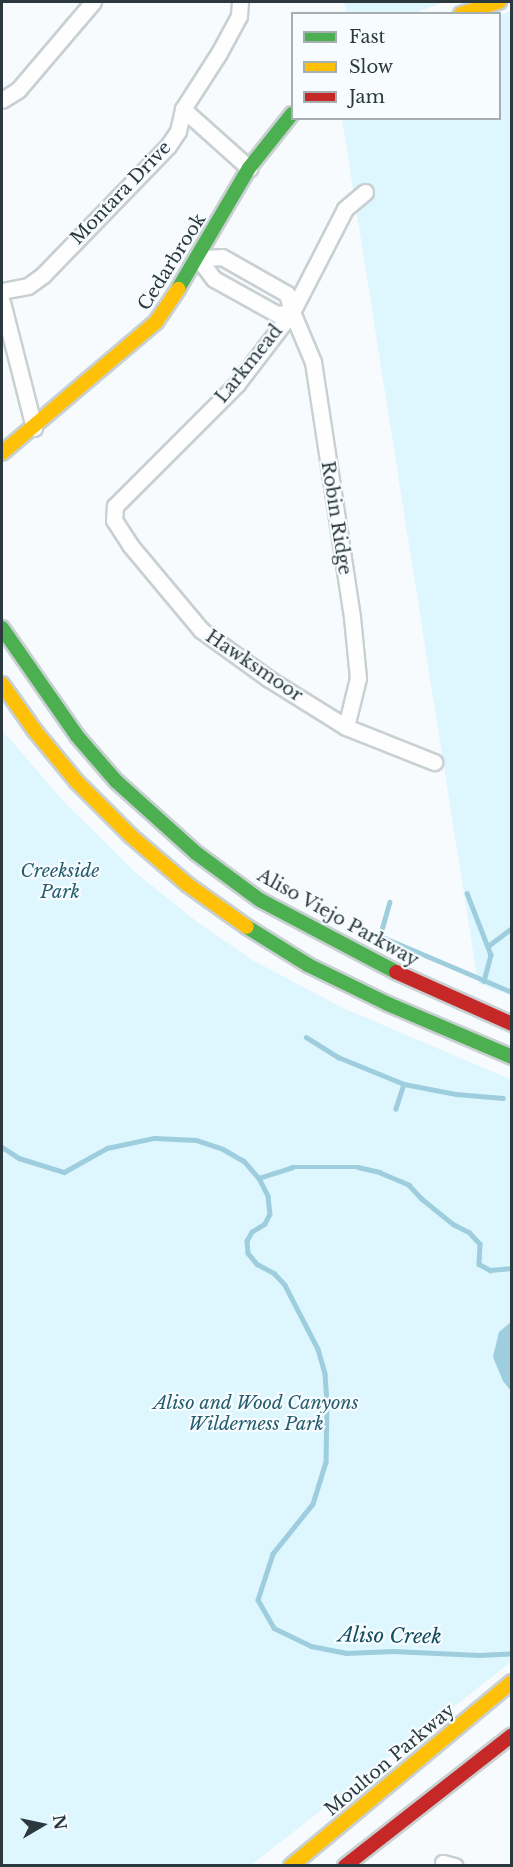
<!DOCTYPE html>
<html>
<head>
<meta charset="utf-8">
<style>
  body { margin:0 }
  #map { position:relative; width:513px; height:1867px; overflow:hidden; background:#f8fbfd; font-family:"Libre Baskerville",serif }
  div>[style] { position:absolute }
  .green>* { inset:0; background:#def6fe }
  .water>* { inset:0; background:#9ecede }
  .stream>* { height:4.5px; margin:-2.25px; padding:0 2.25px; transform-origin:2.25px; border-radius:2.25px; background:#9ecede }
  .roads { filter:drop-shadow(2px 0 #c8d0d2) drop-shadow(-2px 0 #c8d0d2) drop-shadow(0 2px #c8d0d2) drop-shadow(0 -2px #c8d0d2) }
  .street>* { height:15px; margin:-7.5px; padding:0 7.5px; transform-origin:7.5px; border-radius:7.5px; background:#fefeff }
  .fast>* { height:14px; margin:-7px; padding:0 7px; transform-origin:7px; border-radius:7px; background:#4caf50 }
  .slow>* { height:14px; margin:-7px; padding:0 7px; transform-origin:7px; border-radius:7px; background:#ffc107 }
  .jam>* { height:14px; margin:-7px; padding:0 7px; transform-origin:7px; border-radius:7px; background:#c62828 }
  span { translate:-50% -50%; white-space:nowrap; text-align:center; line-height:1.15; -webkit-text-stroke:4.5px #f6fcff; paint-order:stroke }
  .street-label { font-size:18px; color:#2b383d }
  .park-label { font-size:18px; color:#265d6d; font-style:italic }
  .water-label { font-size:20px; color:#114c5c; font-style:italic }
  .frame { position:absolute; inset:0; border:3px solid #2b383d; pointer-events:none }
  .legend { position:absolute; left:291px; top:12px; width:210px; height:108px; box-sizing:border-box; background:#f6fcff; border:2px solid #a5aeb1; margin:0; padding:8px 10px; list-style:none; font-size:18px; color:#2b383d }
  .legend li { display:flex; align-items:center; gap:12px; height:30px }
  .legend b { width:30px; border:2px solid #a5aeb1 }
  .north { position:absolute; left:12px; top:1795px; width:60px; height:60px; -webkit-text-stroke:4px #f6fcff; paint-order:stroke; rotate:81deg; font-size:16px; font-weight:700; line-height:24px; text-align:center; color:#2b383d }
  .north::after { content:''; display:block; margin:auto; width:21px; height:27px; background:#2b383d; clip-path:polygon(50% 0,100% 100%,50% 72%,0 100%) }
</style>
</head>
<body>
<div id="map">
  <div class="green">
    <div style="clip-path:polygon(344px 2px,444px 2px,412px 14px,346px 13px)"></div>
    <div style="clip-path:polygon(511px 10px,511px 996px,478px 983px,342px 119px,500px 118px,500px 15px)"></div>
    <div style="clip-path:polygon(2px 730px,66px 804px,136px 873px,200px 924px,254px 961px,343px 1008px,512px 1080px,511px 1662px,251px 1865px,2px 1865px)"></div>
  </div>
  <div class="water">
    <div style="clip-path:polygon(511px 1322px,511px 1391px,503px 1381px,493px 1357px,499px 1332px)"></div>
  </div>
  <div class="stream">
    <div style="left:467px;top:893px;width:66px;rotate:68.8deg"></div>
    <div style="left:491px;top:955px;width:27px;rotate:105deg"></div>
    <div style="left:390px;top:902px;width:35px;rotate:106deg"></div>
    <div style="left:380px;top:936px;width:143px;rotate:23deg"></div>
    <div style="left:488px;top:946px;width:30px;rotate:-37deg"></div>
    <div style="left:306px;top:1037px;width:38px;rotate:32deg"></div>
    <div style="left:338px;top:1057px;width:71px;rotate:22.2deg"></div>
    <div style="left:404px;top:1084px;width:26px;rotate:108deg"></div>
    <div style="left:404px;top:1084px;width:53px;rotate:10.9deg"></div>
    <div style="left:456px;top:1094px;width:47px;rotate:4.9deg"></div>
    <div style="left:2px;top:1147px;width:20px;rotate:33deg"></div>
    <div style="left:19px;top:1158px;width:47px;rotate:17.3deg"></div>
    <div style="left:64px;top:1172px;width:49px;rotate:-29.2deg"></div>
    <div style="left:107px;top:1148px;width:48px;rotate:-12deg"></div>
    <div style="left:154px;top:1138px;width:42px;rotate:2.7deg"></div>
    <div style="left:196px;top:1140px;width:28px;rotate:18deg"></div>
    <div style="left:223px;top:1149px;width:24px;rotate:30deg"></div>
    <div style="left:244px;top:1161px;width:23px;rotate:49deg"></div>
    <div style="left:259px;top:1178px;width:20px;rotate:63deg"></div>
    <div style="left:268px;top:1196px;width:18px;rotate:84deg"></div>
    <div style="left:270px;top:1214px;width:11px;rotate:117deg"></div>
    <div style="left:265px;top:1224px;width:15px;rotate:148deg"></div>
    <div style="left:252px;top:1232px;width:10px;rotate:119deg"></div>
    <div style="left:247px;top:1241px;width:12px;rotate:85deg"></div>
    <div style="left:248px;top:1253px;width:14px;rotate:51deg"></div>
    <div style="left:257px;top:1264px;width:19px;rotate:28deg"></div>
    <div style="left:274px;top:1273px;width:16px;rotate:47deg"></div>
    <div style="left:285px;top:1285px;width:72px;rotate:62.7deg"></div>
    <div style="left:318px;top:1349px;width:26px;rotate:74deg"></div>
    <div style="left:325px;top:1374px;width:27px;rotate:86deg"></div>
    <div style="left:327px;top:1401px;width:61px;rotate:90.9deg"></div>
    <div style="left:326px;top:1462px;width:44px;rotate:107.2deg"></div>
    <div style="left:313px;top:1504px;width:64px;rotate:128.7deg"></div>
    <div style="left:273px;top:1554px;width:48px;rotate:108.1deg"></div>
    <div style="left:258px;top:1600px;width:32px;rotate:60deg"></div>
    <div style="left:274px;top:1628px;width:41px;rotate:25.9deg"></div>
    <div style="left:311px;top:1646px;width:36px;rotate:11deg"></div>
    <div style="left:346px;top:1653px;width:47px;rotate:-2.4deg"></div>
    <div style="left:393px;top:1651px;width:86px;rotate:2.7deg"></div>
    <div style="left:479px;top:1655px;width:33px;rotate:-3deg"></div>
    <div style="left:259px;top:1178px;width:35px;rotate:-18deg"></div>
    <div style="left:292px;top:1167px;width:66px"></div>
    <div style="left:358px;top:1167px;width:22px;rotate:13deg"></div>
    <div style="left:379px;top:1172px;width:33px;rotate:23deg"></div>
    <div style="left:409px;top:1185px;width:18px;rotate:47deg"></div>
    <div style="left:421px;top:1198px;width:41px;rotate:39.1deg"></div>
    <div style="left:453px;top:1224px;width:18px;rotate:27deg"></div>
    <div style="left:469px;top:1232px;width:16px;rotate:47deg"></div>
    <div style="left:480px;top:1244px;width:20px;rotate:93deg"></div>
    <div style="left:479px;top:1264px;width:13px;rotate:29deg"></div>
    <div style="left:490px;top:1270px;width:22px;rotate:-5deg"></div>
  </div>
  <div class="roads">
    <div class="street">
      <div style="left:2px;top:100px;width:19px;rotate:-32deg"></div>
      <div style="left:18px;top:90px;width:116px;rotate:-49.6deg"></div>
      <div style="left:183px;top:109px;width:89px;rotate:41.8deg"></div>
      <div style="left:365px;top:192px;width:26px;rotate:140deg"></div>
      <div style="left:345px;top:209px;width:116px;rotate:117.2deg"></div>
      <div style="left:292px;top:312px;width:91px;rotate:127.4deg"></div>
      <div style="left:237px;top:384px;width:173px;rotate:135deg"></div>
      <div style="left:115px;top:506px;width:14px;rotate:94deg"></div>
      <div style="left:114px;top:520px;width:30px;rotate:57deg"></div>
      <div style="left:130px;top:545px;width:111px;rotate:50.1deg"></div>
      <div style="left:201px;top:630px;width:84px;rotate:35.8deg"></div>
      <div style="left:269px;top:679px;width:91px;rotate:31.9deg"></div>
      <div style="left:346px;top:727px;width:95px;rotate:21.7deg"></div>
      <div style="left:198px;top:258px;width:24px;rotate:-2deg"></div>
      <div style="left:222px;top:257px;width:75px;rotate:29.6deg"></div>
      <div style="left:287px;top:294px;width:19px;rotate:74deg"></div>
      <div style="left:292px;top:312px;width:54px;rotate:67.2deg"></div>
      <div style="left:313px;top:362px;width:258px;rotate:81.3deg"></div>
      <div style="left:352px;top:617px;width:61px;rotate:84.4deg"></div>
      <div style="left:358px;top:678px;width:50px;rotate:103.8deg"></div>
      <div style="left:198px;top:258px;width:26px;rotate:53deg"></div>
      <div style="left:214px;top:279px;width:72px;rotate:29.1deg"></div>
      <div style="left:277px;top:314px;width:15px;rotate:-8deg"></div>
      <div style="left:2px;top:291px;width:26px;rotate:-11deg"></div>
      <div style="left:28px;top:286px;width:19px;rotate:-36deg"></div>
      <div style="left:43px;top:275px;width:180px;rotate:-45.9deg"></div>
      <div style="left:168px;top:146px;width:18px;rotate:-56deg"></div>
      <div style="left:178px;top:131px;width:23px;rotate:-77deg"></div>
      <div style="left:183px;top:109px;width:67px;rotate:-57.3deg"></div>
      <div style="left:219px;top:53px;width:42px;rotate:-61.6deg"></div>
      <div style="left:239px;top:16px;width:14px;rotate:-86deg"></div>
      <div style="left:2px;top:302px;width:130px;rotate:75.7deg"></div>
      <div style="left:443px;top:1866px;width:3px;rotate:-90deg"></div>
      <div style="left:443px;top:1863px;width:12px;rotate:14deg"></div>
    </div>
    <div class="fast">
      <div style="left:178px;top:289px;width:140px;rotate:-59.6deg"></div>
      <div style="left:249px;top:168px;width:69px;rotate:-51.5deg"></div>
      <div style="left:2px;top:628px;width:131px;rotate:55.2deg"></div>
      <div style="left:77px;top:736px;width:60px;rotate:49.1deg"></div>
      <div style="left:116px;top:781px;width:108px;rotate:42deg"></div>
      <div style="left:196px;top:853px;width:79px;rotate:36.3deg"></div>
      <div style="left:260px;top:900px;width:154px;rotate:27.9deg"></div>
      <div style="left:247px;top:927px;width:72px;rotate:31.9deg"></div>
      <div style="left:308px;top:965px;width:89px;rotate:26deg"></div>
      <div style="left:388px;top:1004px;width:135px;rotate:23.1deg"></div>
    </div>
    <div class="slow">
      <div style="left:461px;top:14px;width:40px;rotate:-18deg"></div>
      <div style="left:2px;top:453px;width:202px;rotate:-40.4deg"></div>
      <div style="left:156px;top:322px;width:40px;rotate:-56deg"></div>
      <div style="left:2px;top:684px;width:57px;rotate:54.9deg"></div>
      <div style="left:35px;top:731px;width:66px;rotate:50.5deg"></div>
      <div style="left:77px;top:782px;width:76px;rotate:45deg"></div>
      <div style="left:131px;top:836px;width:75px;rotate:40.7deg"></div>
      <div style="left:188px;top:885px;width:72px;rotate:35.4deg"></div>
      <div style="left:291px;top:1866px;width:288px;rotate:-39.8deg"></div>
    </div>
    <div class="jam">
      <div style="left:396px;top:972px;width:127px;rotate:24.1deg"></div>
      <div style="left:345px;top:1866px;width:212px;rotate:-38.1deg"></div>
    </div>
  </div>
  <div class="street-label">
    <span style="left:121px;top:193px;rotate:-46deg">Montara Drive</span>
    <span style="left:172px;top:262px;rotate:-58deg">Cedarbrook</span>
    <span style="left:249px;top:364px;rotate:-51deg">Larkmead</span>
    <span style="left:336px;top:518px;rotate:81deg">Robin Ridge</span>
    <span style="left:254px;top:666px;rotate:34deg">Hawksmoor</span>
    <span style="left:338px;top:918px;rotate:29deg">Aliso Viejo Parkway</span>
    <span style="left:390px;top:1760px;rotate:-40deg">Moulton Parkway</span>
  </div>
  <div class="park-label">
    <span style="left:60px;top:882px">Creekside<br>Park</span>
    <span style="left:256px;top:1414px">Aliso and Wood Canyons<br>Wilderness Park</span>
  </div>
  <div class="water-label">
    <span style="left:390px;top:1636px;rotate:1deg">Aliso Creek</span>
  </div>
  <div class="frame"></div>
  <ul class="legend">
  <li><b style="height:8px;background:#4caf50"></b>Fast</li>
  <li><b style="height:8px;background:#ffc107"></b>Slow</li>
  <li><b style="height:8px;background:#c62828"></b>Jam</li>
  </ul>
  <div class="north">N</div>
</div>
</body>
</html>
